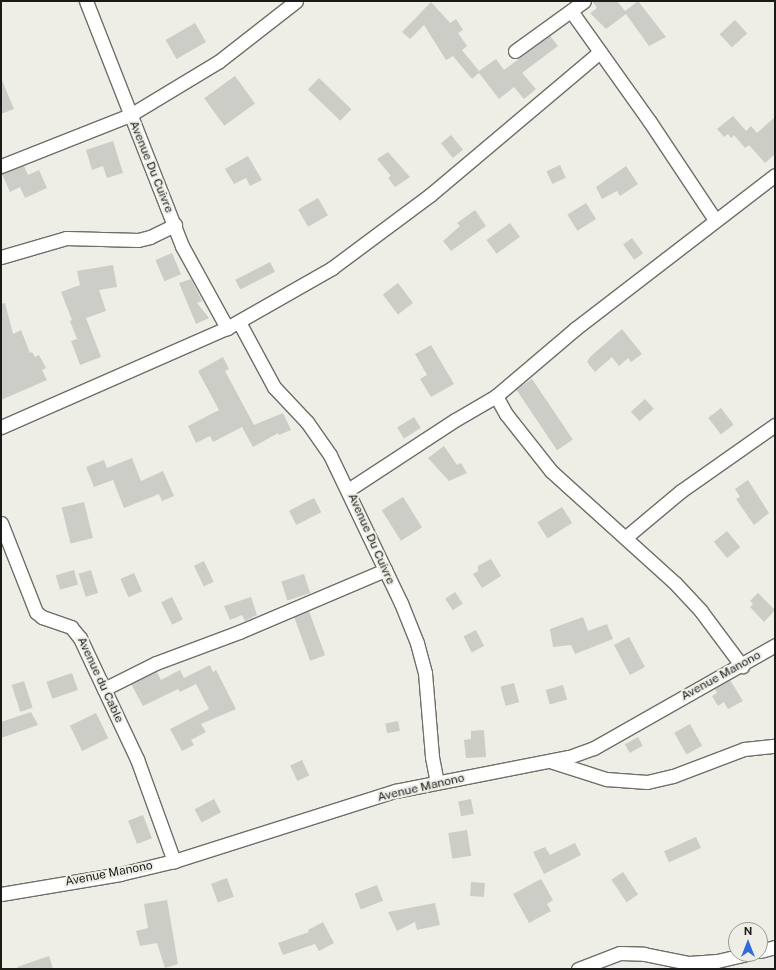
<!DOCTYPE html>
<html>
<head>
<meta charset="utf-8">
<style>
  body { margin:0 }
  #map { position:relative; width:776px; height:970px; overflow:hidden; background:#eeeee7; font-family:"Public Sans",sans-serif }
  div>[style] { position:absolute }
  .building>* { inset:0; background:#cccdc6; transform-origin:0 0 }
  .roads { filter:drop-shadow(1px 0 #6e6f69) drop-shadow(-1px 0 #6e6f69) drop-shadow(0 1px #6e6f69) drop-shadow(0 -1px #6e6f69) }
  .street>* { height:13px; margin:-6.5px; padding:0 6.5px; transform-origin:6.5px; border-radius:6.5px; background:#fff }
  span { translate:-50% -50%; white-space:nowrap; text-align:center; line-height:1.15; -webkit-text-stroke:4px #eeeee7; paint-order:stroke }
  .street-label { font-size:12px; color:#1b1b19 }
  .frame { position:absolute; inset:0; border:2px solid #1b1b19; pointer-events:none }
  .north { position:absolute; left:728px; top:922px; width:40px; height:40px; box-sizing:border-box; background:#eeeee7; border:1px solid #9a9a95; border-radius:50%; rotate:0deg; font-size:11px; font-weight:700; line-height:16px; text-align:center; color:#1b1b19 }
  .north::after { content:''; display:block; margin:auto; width:14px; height:18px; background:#326ad9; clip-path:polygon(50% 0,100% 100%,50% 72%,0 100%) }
</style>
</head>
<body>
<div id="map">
  <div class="building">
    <div style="clip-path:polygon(592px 1px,617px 1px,625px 11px,638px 1px,666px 37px,649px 46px,626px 14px,606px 29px,590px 13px,597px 8px)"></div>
    <div style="clip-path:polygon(431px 2px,450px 23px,456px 19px,463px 30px,458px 33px,467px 46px,462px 50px,479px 71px,496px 59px,504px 70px,550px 36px,558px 46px,522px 73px,536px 89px,524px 99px,514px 87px,499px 99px,479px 73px,472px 79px,453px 56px,446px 60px,424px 25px,410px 39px,402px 32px)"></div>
    <div style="left:735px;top:20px;width:18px;height:21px;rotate:47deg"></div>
    <div style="left:195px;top:23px;width:22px;height:34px;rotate:60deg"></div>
    <div style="left:235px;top:76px;width:34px;height:38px;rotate:54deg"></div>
    <div style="clip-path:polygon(1px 78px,14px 109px,1px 114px)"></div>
    <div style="left:319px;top:78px;width:45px;height:16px;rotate:44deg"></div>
    <div style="clip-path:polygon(733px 116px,746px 131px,751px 126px,757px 133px,775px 117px,775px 154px,765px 163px,749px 145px,745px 148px,734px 135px,731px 138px,728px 134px,724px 137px,717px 129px)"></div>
    <div style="left:451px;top:135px;width:19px;height:13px;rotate:51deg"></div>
    <div style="clip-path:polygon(113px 141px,123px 173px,107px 178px,103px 166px,92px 170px,86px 150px)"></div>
    <div style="clip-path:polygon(388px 152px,410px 177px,395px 187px,388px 178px,391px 176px,377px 159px)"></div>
    <div style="clip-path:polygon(248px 156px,262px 180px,250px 186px,246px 178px,234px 184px,225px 169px)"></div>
    <div style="left:560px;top:165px;width:14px;height:15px;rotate:65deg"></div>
    <div style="clip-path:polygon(24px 166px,28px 175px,39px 170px,47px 188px,25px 198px,20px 187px,10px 192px,2px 174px)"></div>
    <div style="clip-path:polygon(626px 166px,638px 184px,620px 196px,617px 191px,602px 199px,596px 187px)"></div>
    <div style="left:318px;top:198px;width:20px;height:23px;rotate:60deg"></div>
    <div style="left:586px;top:203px;width:19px;height:22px;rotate:58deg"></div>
    <div style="clip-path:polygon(475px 210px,486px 226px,451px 251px,443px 241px,460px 226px,457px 223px)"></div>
    <div style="left:510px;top:223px;width:17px;height:29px;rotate:54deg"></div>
    <div style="left:632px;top:238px;width:19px;height:11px;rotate:54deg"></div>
    <div style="left:172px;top:253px;width:23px;height:18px;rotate:67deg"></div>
    <div style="left:270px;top:262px;width:11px;height:39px;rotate:63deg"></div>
    <div style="clip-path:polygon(113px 265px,117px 287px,99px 290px,106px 311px,86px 318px,101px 357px,80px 365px,71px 341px,77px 339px,70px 321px,72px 320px,61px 292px,80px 285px,77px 271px)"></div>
    <div style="clip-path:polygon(191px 279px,202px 301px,197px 303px,209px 318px,196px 324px,179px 283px)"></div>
    <div style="left:398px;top:283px;width:25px;height:19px;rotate:53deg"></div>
    <div style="clip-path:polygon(5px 303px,13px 334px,21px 330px,30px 353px,32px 352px,35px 357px,39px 355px,46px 368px,42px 370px,47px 380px,1px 400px,1px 304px)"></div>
    <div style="clip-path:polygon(622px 329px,642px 354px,631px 362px,628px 358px,619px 366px,612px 357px,595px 372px,587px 362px,590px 357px)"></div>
    <div style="clip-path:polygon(431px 345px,454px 384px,431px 397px,420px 379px,427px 375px,415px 354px)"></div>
    <div style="clip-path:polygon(223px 357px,229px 369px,225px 371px,254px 425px,283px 413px,291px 430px,279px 435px,278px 433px,253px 447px,242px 427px,213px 442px,210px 436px,196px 443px,188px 426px,219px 410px,198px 371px)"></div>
    <div style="left:532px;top:379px;width:73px;height:19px;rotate:56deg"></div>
    <div style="left:645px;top:399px;width:13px;height:19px;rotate:48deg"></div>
    <div style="left:721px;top:408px;width:21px;height:16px;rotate:53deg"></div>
    <div style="left:414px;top:417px;width:13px;height:20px;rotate:58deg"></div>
    <div style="clip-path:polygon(444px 446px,457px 465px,461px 463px,467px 473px,449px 481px,428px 458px)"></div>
    <div style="clip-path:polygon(132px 458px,141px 481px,163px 471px,174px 496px,162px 501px,159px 494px,124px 508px,113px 480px,94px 487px,86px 467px,104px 460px,107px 468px)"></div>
    <div style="clip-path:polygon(748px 480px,769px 513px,754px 525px,736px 499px,740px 497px,735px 489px)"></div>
    <div style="left:403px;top:497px;width:36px;height:25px;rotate:58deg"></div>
    <div style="left:314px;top:498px;width:16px;height:28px;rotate:63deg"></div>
    <div style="left:84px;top:502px;width:37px;height:23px;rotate:76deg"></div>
    <div style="left:562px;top:507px;width:19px;height:29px;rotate:58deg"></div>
    <div style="left:727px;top:531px;width:21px;height:17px;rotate:51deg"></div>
    <div style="clip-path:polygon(491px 559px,501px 576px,482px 588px,473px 574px,478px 571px,478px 566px)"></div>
    <div style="left:204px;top:561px;width:23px;height:11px;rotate:65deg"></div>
    <div style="left:74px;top:570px;width:15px;height:19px;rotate:74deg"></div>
    <div style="left:91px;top:570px;width:24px;height:13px;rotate:73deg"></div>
    <div style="left:134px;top:573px;width:20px;height:15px;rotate:66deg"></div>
    <div style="left:304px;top:574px;width:20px;height:24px;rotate:72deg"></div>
    <div style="left:455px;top:592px;width:14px;height:12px;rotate:56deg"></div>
    <div style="clip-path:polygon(758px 593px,775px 610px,764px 622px,750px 607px,753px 604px,750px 601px)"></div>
    <div style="left:172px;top:597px;width:25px;height:12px;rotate:64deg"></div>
    <div style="clip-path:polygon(251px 597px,257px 615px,245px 621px,242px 615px,230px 620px,224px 606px)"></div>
    <div style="left:309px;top:611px;width:47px;height:16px;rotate:70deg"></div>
    <div style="clip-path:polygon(583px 617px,588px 631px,607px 624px,613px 639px,575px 654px,571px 645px,553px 647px,550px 629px)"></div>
    <div style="left:476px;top:630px;width:18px;height:14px;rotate:63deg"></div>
    <div style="left:629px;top:637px;width:34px;height:17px;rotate:62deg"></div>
    <div style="clip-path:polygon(210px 665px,213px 672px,216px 670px,236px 709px,201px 724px,206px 732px,191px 740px,194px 745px,182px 751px,170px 729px,209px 709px,196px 684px,180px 692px,178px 689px,143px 706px,131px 684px,157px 672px,161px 680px,180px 670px,184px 678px)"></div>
    <div style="left:72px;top:673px;width:18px;height:27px;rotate:71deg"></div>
    <div style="clip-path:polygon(730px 680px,743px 701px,728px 709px,724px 702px,718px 706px,712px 696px,717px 693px,715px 689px)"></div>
    <div style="left:24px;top:681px;width:28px;height:13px;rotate:72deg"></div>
    <div style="left:514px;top:683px;width:20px;height:14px;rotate:75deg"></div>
    <div style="left:563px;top:685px;width:15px;height:18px;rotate:74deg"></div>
    <div style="clip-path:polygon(31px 712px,38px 725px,1px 738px,1px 722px)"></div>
    <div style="left:96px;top:713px;width:28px;height:29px;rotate:64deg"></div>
    <div style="left:398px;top:721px;width:10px;height:13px;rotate:79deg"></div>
    <div style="left:690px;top:724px;width:25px;height:18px;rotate:61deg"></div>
    <div style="clip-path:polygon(484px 730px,486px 757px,466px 758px,464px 740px,471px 739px,471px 731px)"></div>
    <div style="left:638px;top:737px;width:10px;height:15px;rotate:61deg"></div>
    <div style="left:302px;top:760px;width:17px;height:13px;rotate:65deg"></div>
    <div style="left:214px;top:799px;width:15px;height:22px;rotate:62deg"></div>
    <div style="left:471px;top:799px;width:15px;height:13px;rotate:79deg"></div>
    <div style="left:143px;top:815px;width:25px;height:16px;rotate:69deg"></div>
    <div style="left:467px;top:830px;width:26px;height:19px;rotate:81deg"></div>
    <div style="left:696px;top:837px;width:12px;height:35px;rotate:66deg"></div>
    <div style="clip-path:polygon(575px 843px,581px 855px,544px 874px,533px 852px,545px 847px,550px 855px)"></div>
    <div style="left:623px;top:872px;width:27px;height:14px;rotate:56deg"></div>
    <div style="left:227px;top:878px;width:20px;height:17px;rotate:70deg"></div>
    <div style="clip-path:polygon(541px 879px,553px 900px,547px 904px,551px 911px,529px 923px,513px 894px)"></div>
    <div style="left:471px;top:882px;width:14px;height:14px;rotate:4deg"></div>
    <div style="left:377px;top:885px;width:17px;height:24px;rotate:69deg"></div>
    <div style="clip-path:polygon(167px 900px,178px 964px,165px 968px,157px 943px,140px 946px,136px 931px,148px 928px,144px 904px)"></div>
    <div style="clip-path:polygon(435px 903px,440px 925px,417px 930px,415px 922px,397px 931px,388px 912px)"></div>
    <div style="clip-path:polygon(323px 922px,334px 943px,319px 951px,315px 944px,283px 955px,278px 943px,309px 932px,308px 930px)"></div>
    <div style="clip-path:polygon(49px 956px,53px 969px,17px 969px,17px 967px)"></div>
  </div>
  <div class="roads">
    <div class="street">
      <div style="left:86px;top:1px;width:263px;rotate:68.6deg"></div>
      <div style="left:182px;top:246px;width:94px;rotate:61.2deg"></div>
      <div style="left:571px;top:11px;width:136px;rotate:54.6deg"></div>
      <div style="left:650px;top:122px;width:118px;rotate:56.4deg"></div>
      <div style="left:515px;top:51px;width:85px;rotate:-35.9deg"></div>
      <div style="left:1px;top:166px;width:139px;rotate:-21.6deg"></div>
      <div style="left:130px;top:115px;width:103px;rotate:-31.1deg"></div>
      <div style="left:218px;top:62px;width:99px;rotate:-38deg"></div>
      <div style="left:1px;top:257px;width:68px;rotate:-16.3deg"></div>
      <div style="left:66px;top:238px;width:72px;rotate:1.6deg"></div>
      <div style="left:138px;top:240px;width:12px;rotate:-14deg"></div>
      <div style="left:150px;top:237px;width:28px;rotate:-26deg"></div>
      <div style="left:239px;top:322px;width:74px;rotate:61.7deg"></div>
      <div style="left:274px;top:387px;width:48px;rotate:46.7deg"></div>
      <div style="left:307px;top:422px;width:40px;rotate:55.1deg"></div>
      <div style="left:330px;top:455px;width:164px;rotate:64.4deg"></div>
      <div style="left:401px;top:603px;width:43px;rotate:68.2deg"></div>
      <div style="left:417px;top:643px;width:31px;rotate:75deg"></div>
      <div style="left:425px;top:673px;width:84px;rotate:85.2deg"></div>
      <div style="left:432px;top:757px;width:26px;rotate:79deg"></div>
      <div style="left:496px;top:396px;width:21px;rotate:61deg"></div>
      <div style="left:506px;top:414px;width:73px;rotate:51.7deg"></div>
      <div style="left:551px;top:471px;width:167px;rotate:42.1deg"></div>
      <div style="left:675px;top:583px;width:38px;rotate:47deg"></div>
      <div style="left:701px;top:611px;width:69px;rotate:53.3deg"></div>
      <div style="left:1px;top:427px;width:247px;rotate:-23.7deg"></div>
      <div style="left:227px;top:328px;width:121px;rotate:-29.7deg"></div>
      <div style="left:332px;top:268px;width:122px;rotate:-36.7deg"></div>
      <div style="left:430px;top:195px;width:222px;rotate:-40.1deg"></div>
      <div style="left:348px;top:490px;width:128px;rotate:-33.2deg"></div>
      <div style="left:455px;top:420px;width:48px;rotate:-30.3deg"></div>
      <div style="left:496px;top:396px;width:104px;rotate:-40.3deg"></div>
      <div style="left:575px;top:329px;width:252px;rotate:-37.6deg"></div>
      <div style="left:1px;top:523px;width:96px;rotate:68.5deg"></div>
      <div style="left:36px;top:612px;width:8px;rotate:40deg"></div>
      <div style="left:42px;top:617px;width:31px;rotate:19deg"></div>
      <div style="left:71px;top:627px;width:14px;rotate:51deg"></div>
      <div style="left:80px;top:638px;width:134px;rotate:64.8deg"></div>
      <div style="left:137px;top:759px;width:109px;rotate:70.1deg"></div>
      <div style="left:626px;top:537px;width:72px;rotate:-39.9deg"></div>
      <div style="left:681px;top:491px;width:115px;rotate:-35.1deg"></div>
      <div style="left:104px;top:689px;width:58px;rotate:-26.6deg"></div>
      <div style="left:156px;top:663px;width:89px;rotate:-20.5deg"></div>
      <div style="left:239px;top:632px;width:159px;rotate:-23deg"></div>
      <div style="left:553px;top:762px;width:56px;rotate:17.8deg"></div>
      <div style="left:606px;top:779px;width:41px;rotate:4.2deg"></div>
      <div style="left:647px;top:782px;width:27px;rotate:-13deg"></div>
      <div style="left:673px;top:776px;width:76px;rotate:-20.8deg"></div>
      <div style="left:744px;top:749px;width:31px;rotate:-6deg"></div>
      <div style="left:1px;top:894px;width:121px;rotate:-9.5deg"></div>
      <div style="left:120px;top:874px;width:56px;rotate:-13.5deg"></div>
      <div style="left:174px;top:861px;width:232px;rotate:-17.6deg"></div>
      <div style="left:395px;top:791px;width:177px;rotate:-11.1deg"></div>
      <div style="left:569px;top:757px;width:27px;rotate:-20deg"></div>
      <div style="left:594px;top:748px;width:208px;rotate:-29.6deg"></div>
      <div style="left:760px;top:951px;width:16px;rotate:-15deg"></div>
      <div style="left:578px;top:969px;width:45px;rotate:-20.9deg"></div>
      <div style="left:620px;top:953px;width:24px;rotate:2deg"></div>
      <div style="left:644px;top:954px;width:46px;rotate:11.3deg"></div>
      <div style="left:689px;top:963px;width:28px;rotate:-4deg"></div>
      <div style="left:717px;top:961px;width:31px;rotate:-13deg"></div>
    </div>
  </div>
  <div class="street-label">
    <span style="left:151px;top:167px;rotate:68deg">Avenue Du Cuivre</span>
    <span style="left:371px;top:539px;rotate:66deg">Avenue Du Cuivre</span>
    <span style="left:721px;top:676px;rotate:-29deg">Avenue Manono</span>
    <span style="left:100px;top:680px;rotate:65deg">Avenue du Cable</span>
    <span style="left:421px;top:788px;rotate:-13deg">Avenue Manono</span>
    <span style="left:109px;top:874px;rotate:-11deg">Avenue Manono</span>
  </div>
  <div class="frame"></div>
  <div class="north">N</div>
</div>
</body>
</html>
